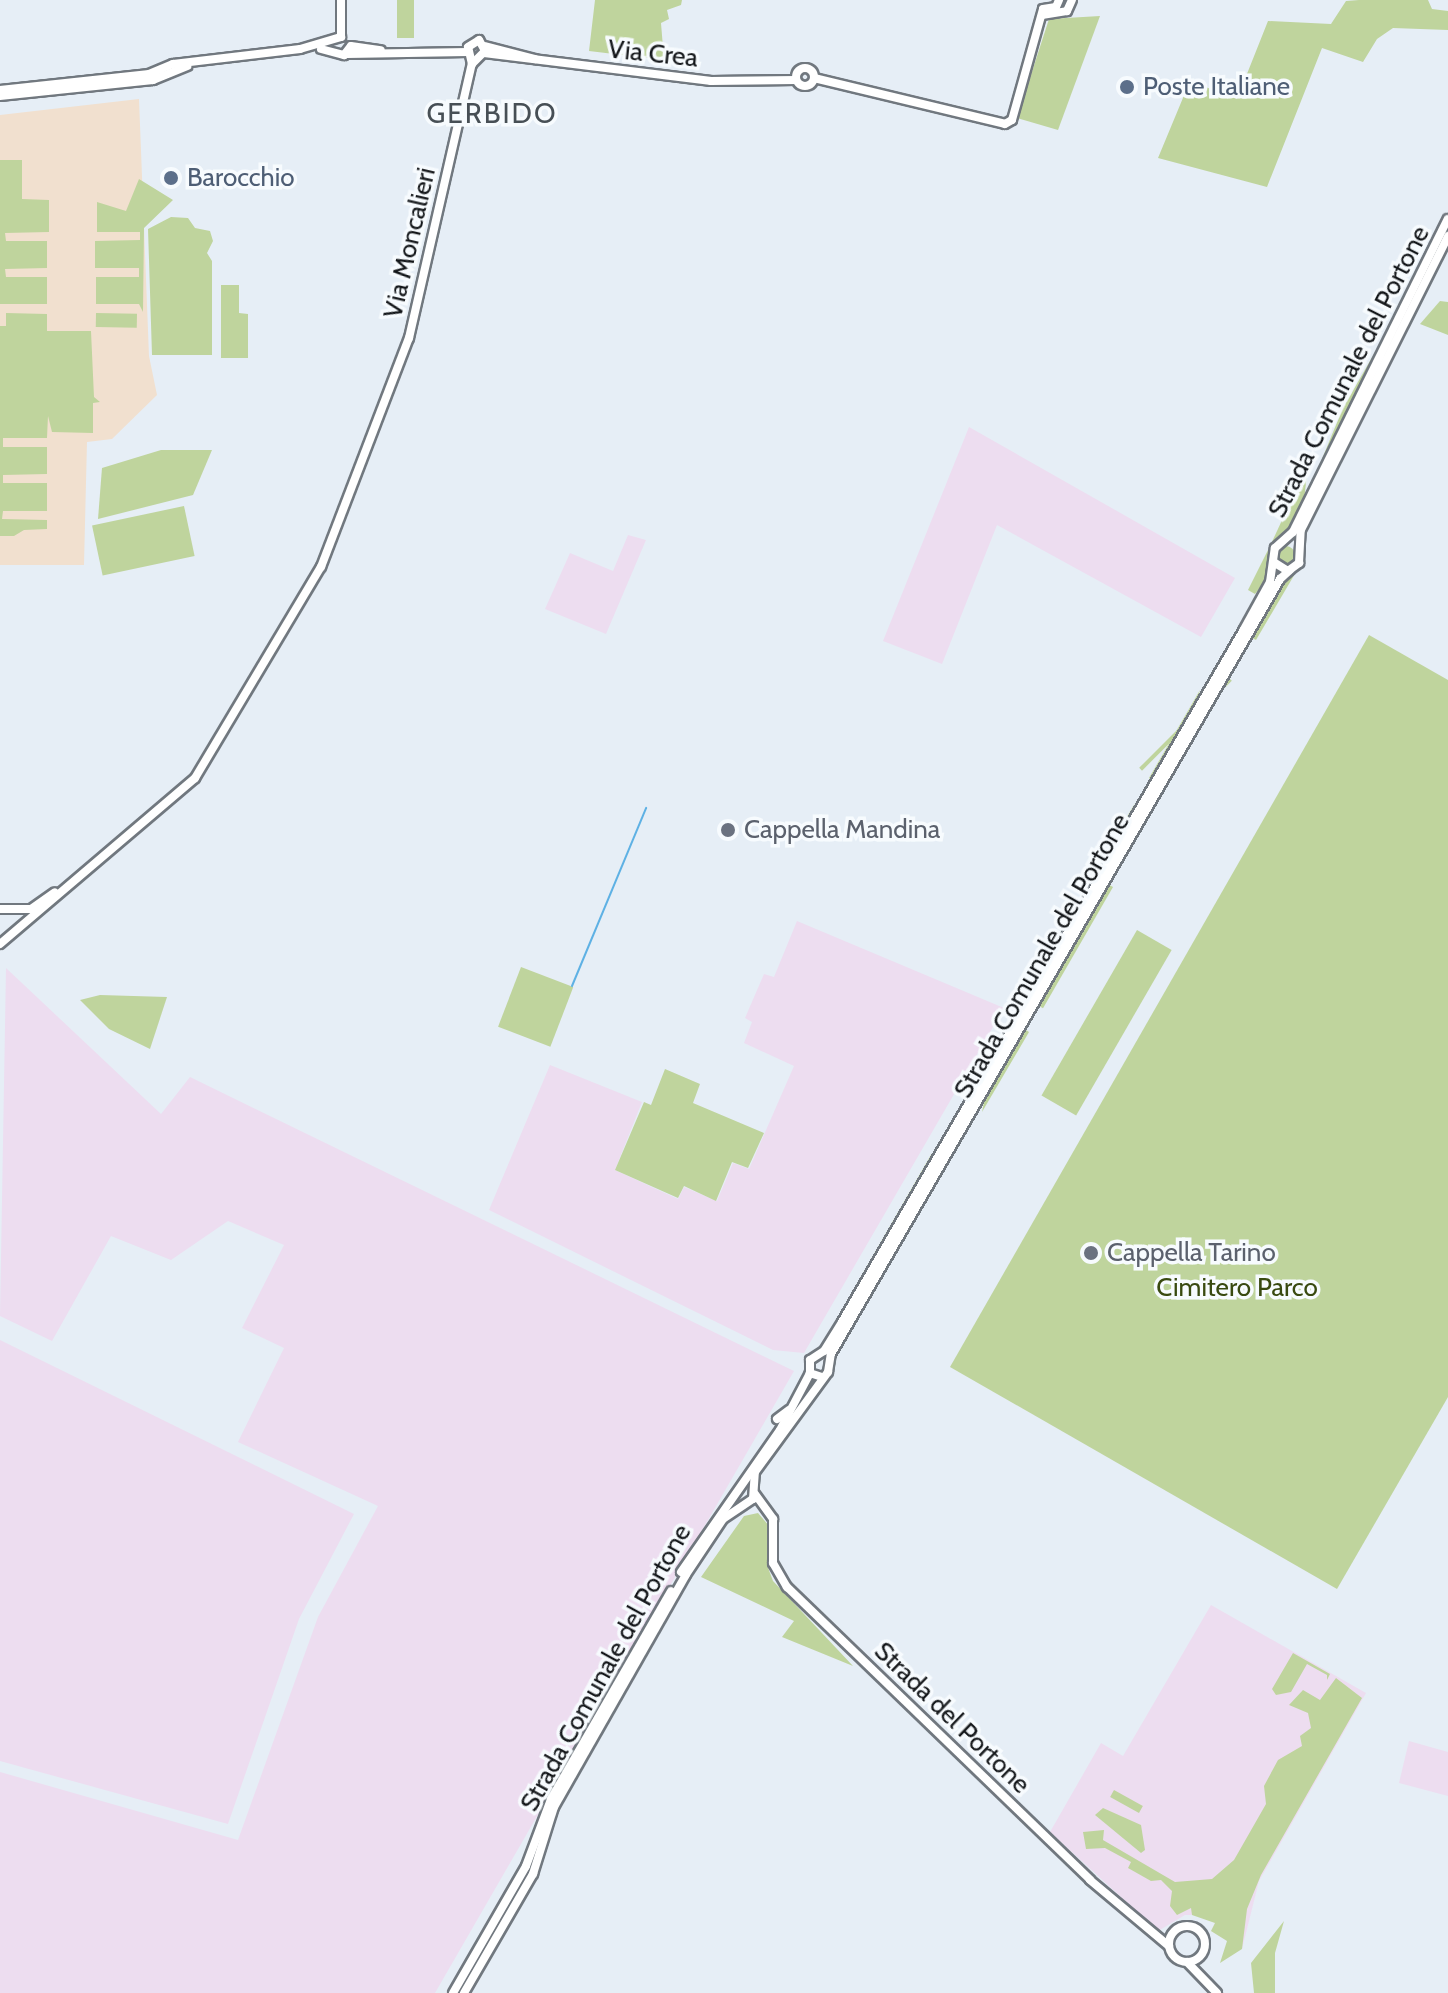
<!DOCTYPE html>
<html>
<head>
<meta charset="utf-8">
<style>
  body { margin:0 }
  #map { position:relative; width:1448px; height:1993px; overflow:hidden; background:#e6eef6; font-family:Cabin,sans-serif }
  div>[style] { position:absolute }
  .industrial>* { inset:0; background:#edddf0 }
  .education>* { inset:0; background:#f1e0cf }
  .green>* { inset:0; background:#bfd49d; transform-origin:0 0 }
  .round { border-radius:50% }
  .stream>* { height:2px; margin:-1px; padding:0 1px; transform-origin:1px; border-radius:1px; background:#5eb1e4 }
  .roads { filter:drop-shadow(2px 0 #71787f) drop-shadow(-2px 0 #71787f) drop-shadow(0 2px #71787f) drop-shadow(0 -2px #71787f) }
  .secondary>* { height:8px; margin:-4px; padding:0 4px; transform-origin:4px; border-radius:4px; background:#fff }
  .secondary>.ring { margin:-4px; padding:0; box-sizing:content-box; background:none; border:8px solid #fff; border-radius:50% }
  .dots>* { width:22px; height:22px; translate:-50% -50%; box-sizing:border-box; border:4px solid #f7fbfe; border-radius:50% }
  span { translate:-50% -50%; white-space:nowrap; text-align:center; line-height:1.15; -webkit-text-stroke:7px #f7fbfe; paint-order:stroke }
  .street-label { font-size:26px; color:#14171a }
  .service-label { font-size:26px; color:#4e5e75 }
  .left { translate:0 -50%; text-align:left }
  .worship-label { font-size:26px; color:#5b616d }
  .park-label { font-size:26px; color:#394a10 }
  .neighbourhood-label { font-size:28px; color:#474f55; letter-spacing:2px }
</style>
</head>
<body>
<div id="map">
  <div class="industrial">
    <div style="clip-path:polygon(969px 427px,1235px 578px,1201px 637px,997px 525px,942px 664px,883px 641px)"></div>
    <div style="clip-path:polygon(628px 535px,646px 540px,606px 634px,545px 609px,570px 553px,613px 571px)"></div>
    <div style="clip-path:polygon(797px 921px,1004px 1008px,804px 1353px,773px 1350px,489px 1210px,550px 1065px,642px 1102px,615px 1170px,678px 1199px,684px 1187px,717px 1201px,733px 1163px,749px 1169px,794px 1066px,744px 1043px,752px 1022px,745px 1018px,764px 974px,774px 977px)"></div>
    <div style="clip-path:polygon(6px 968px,161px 1114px,190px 1077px,794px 1371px,435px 1993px,0 1993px,0 1772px,238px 1840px,318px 1617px,378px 1506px,238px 1442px,284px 1348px,242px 1328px,284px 1245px,228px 1221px,171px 1260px,111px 1236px,52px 1341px,0 1316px)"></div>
    <div style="clip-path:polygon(0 1340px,354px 1514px,299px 1619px,228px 1824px,0 1761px)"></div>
    <div style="clip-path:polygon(1211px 1605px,1366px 1693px,1259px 1881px,1242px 1949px,1211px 1931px,1215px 1923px,1202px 1915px,1185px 1915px,1158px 1931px,1050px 1832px,1101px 1743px,1123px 1756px)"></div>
    <div style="clip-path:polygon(1409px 1741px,1448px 1752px,1448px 1796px,1399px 1783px)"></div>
  </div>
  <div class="education">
    <div style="clip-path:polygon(139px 99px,149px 356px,157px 395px,112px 439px,87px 442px,84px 565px,0 565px,0 115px)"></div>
  </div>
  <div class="green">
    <div style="left:397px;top:0;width:17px;height:38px"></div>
    <div style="clip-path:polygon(595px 0,682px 0,681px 5px,667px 10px,669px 19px,661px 23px,664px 60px,589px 51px)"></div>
    <div style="clip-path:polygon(1359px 0,1428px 0,1432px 9px,1448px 11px,1448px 30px,1393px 28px,1377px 39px,1363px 62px,1322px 48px,1267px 187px,1158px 158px,1190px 81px,1237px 99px,1268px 21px,1331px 24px,1346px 1px)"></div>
    <div style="clip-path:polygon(1100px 16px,1058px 130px,1017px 118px,1049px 19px)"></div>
    <div style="clip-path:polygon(0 160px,22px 160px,22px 199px,49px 200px,49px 232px,5px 233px,6px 241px,47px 241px,47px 268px,5px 269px,6px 277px,47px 277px,47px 304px,0 304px)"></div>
    <div style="clip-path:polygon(139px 179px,173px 200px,144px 228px,143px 312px,139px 304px,96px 304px,96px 277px,139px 277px,139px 268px,95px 268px,95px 241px,140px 240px,140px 232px,97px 232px,97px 202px,126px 211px)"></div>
    <div style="clip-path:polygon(171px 217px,188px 218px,195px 228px,210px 231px,213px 241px,207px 253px,212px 261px,212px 355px,152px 355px,148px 229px)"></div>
    <div style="clip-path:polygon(221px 285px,239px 285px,239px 313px,248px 314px,248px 358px,221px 358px)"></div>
    <div style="clip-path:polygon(1440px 301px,1448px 302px,1448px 335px,1420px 324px)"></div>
    <div style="clip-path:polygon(6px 313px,47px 314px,47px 331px,91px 331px,94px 397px,100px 402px,93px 403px,93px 433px,52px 432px,48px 416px,47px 438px,3px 438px,3px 447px,47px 447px,47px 474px,3px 475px,3px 483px,47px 483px,47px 511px,3px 511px,2px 519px,47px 520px,47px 529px,24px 530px,14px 536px,0 536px,0 326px,6px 326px)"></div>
    <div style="left:96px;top:313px;width:41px;height:14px;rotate:1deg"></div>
    <div style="clip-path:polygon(1394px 319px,1395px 320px,1310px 488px,1343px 408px)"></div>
    <div style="clip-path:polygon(161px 450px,212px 450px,193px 495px,98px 519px,102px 468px)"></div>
    <div style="clip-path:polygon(1308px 464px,1304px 501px,1290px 532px,1271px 544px)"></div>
    <div style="left:184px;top:506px;width:51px;height:94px;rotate:78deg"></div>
    <div class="round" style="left:1277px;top:546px;width:18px;height:18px"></div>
    <div style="clip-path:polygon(1268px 550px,1269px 577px,1255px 594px,1248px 590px)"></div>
    <div style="clip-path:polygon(1296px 572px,1256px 640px,1252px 638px,1283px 580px)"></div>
    <div style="clip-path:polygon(1369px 635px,1448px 680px,1448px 1397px,1337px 1589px,950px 1367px)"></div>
    <div style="left:1229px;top:678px;width:4px;height:127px;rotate:45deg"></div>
    <div style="clip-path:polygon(1200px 690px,1196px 705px,1152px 781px,1149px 778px)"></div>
    <div style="clip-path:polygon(1135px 803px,1120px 838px,1026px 999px,1023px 997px)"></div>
    <div style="left:1113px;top:887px;width:140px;height:7px;rotate:120deg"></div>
    <div style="left:1137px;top:930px;width:40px;height:191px;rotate:30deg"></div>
    <div style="left:521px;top:967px;width:56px;height:64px;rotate:21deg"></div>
    <div style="clip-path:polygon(100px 995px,167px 997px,150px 1049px,109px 1029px,80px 1000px)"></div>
    <div style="clip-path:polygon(1026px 1030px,1029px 1032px,982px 1112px,984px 1102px)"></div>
    <div style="clip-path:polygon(665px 1069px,700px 1084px,693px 1103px,764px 1133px,748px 1168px,732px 1162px,716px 1201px,684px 1186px,678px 1198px,615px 1170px,644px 1102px,651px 1105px)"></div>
    <div style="clip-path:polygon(932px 1153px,927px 1169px,853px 1297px,856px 1285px)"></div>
    <div style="clip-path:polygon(758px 1513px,770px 1527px,767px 1565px,773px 1581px,853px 1666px,782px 1637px,794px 1621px,701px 1577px,744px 1516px)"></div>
    <div style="clip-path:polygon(1293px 1653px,1330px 1674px,1327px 1680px,1327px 1675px,1307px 1664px,1291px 1692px,1276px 1695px,1272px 1689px)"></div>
    <div style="clip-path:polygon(1336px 1678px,1362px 1698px,1261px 1875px,1247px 1909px,1242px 1949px,1220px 1963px,1227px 1941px,1211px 1931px,1215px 1923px,1192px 1915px,1191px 1908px,1177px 1915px,1170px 1906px,1172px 1891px,1161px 1880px,1151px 1881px,1128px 1868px,1131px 1862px,1105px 1848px,1086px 1849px,1083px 1832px,1104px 1830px,1103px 1840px,1175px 1882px,1212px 1879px,1234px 1860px,1266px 1804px,1264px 1786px,1278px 1760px,1302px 1746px,1300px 1736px,1311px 1728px,1308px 1713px,1289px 1705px,1303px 1690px,1320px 1700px)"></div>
    <div style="left:1114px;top:1790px;width:33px;height:8px;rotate:29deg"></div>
    <div style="clip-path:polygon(1103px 1808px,1141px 1825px,1145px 1850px,1141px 1853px,1095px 1815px)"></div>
    <div style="clip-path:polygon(1284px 1921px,1275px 1953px,1275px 1993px,1254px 1993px,1251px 1963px)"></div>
  </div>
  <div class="stream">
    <div style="left:572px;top:986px;width:193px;rotate:-67.4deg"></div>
  </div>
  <div class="roads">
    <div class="secondary">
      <div style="left:341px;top:0;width:37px;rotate:90deg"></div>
      <div style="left:1042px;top:15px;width:25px;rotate:-9deg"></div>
      <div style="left:1067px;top:11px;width:12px;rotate:-66deg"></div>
      <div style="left:351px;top:46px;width:30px;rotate:8deg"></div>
      <div style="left:485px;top:46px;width:52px;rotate:14.6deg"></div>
      <div style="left:321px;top:49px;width:24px;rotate:15deg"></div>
      <div style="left:344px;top:55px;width:11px;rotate:-52deg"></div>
      <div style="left:484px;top:53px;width:229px;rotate:7deg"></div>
      <div style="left:711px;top:81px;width:85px;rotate:-0.7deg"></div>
      <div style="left:347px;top:54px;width:121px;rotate:-0.9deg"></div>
      <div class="ring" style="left:796px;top:68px;width:10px;height:10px"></div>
      <div style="left:814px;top:78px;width:196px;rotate:13.5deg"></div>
      <div style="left:1005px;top:124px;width:8px;rotate:-30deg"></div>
      <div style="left:1012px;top:120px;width:115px;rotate:-74.4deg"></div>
      <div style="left:1043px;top:9px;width:13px;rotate:-9deg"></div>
      <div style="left:1056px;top:7px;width:8px;rotate:-67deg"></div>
      <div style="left:0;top:90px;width:150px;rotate:-6.1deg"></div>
      <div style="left:149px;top:74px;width:26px;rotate:-23deg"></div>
      <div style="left:173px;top:64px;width:128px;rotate:-6.7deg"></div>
      <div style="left:300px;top:49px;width:43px;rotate:-16.3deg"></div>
      <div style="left:0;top:96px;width:154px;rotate:-6deg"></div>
      <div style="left:153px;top:80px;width:37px;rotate:-22deg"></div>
      <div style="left:1275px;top:563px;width:15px;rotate:32deg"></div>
      <div style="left:1288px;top:571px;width:14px;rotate:-36deg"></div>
      <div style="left:1299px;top:563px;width:33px;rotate:-87deg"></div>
      <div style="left:1301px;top:530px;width:329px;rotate:-63.4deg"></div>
      <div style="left:0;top:909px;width:31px"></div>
      <div style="left:31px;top:909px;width:29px;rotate:-35deg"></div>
      <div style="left:0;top:944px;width:256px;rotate:-40.4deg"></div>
      <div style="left:195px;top:778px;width:246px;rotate:-59.2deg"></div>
      <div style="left:321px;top:567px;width:245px;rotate:-69deg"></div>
      <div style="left:409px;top:338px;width:281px;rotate:-77.1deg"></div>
      <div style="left:472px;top:64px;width:17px;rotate:-103deg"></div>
      <div style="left:468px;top:47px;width:13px;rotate:-32deg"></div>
      <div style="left:479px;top:40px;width:13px;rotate:61deg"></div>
      <div style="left:485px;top:51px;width:18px;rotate:135deg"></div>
      <div style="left:822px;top:1377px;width:13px;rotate:-162deg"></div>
      <div style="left:810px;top:1373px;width:13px;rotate:-90deg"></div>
      <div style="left:810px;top:1360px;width:17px;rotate:-33deg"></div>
      <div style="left:824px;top:1351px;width:34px;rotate:-58deg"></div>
      <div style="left:842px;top:1322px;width:799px;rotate:-59.87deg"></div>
      <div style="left:1243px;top:631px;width:56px;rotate:-61.1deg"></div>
      <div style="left:1270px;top:582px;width:34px;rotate:-82deg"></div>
      <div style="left:1275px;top:548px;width:24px;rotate:-42deg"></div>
      <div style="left:1293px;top:532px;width:349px;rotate:-63.7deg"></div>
      <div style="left:777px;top:1419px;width:15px;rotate:-37deg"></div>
      <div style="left:755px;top:1494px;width:31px;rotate:54deg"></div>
      <div style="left:773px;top:1519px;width:44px;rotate:90deg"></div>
      <div style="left:773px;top:1563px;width:28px;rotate:60deg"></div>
      <div style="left:787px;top:1587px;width:421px;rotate:44deg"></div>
      <div style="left:1090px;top:1880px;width:103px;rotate:39.9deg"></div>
      <div style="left:681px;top:1572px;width:173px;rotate:-55.1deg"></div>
      <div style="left:780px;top:1430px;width:64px;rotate:-62.2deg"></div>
      <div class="ring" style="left:1169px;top:1926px;width:28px;height:28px"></div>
      <div style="left:1187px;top:1962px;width:43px;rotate:45.9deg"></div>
      <div style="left:453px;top:1993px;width:146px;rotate:-60.1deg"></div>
      <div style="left:526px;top:1866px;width:72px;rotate:-69.5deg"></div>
      <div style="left:551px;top:1799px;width:240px;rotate:-60deg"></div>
      <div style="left:464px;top:1993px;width:138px;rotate:-59.9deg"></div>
      <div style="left:533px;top:1874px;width:70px;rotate:-72.6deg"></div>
      <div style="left:554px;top:1807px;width:266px;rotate:-60.4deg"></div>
      <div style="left:685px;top:1576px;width:69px;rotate:-56.3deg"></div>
      <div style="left:723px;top:1519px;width:36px;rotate:-34deg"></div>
      <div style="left:753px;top:1499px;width:27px;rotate:-86deg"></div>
      <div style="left:755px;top:1472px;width:124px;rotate:-53.9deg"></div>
      <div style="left:828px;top:1372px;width:18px;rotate:-81deg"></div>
      <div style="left:831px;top:1354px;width:896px;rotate:-59.91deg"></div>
      <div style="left:1280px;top:579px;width:13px;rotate:-42deg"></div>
    </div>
  </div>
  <div class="dots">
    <div style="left:1127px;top:87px;background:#5c6f8a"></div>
    <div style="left:171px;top:178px;background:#5c6f8a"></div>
    <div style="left:728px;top:830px;background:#6b7280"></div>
    <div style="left:1091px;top:1253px;background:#6b7280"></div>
  </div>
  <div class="street-label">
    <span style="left:653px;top:54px;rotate:6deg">Via Crea</span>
    <span style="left:410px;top:243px;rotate:-77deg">Via Moncalieri</span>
    <span style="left:1349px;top:372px;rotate:-63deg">Strada Comunale del Portone</span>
    <span style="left:1042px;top:956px;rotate:-60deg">Strada Comunale del Portone</span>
    <span style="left:606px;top:1668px;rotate:-61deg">Strada Comunale del Portone</span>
    <span style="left:952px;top:1718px;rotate:44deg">Strada del Portone</span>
  </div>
  <div class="service-label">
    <span class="left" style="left:1143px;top:87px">Poste Italiane</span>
    <span class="left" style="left:187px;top:178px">Barocchio</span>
  </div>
  <div class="worship-label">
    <span class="left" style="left:744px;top:830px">Cappella Mandina</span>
    <span class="left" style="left:1107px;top:1253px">Cappella Tarino</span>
  </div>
  <div class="park-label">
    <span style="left:1237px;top:1288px">Cimitero Parco</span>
  </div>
  <div class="neighbourhood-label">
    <span style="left:492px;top:113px">GERBIDO</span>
  </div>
</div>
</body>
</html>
